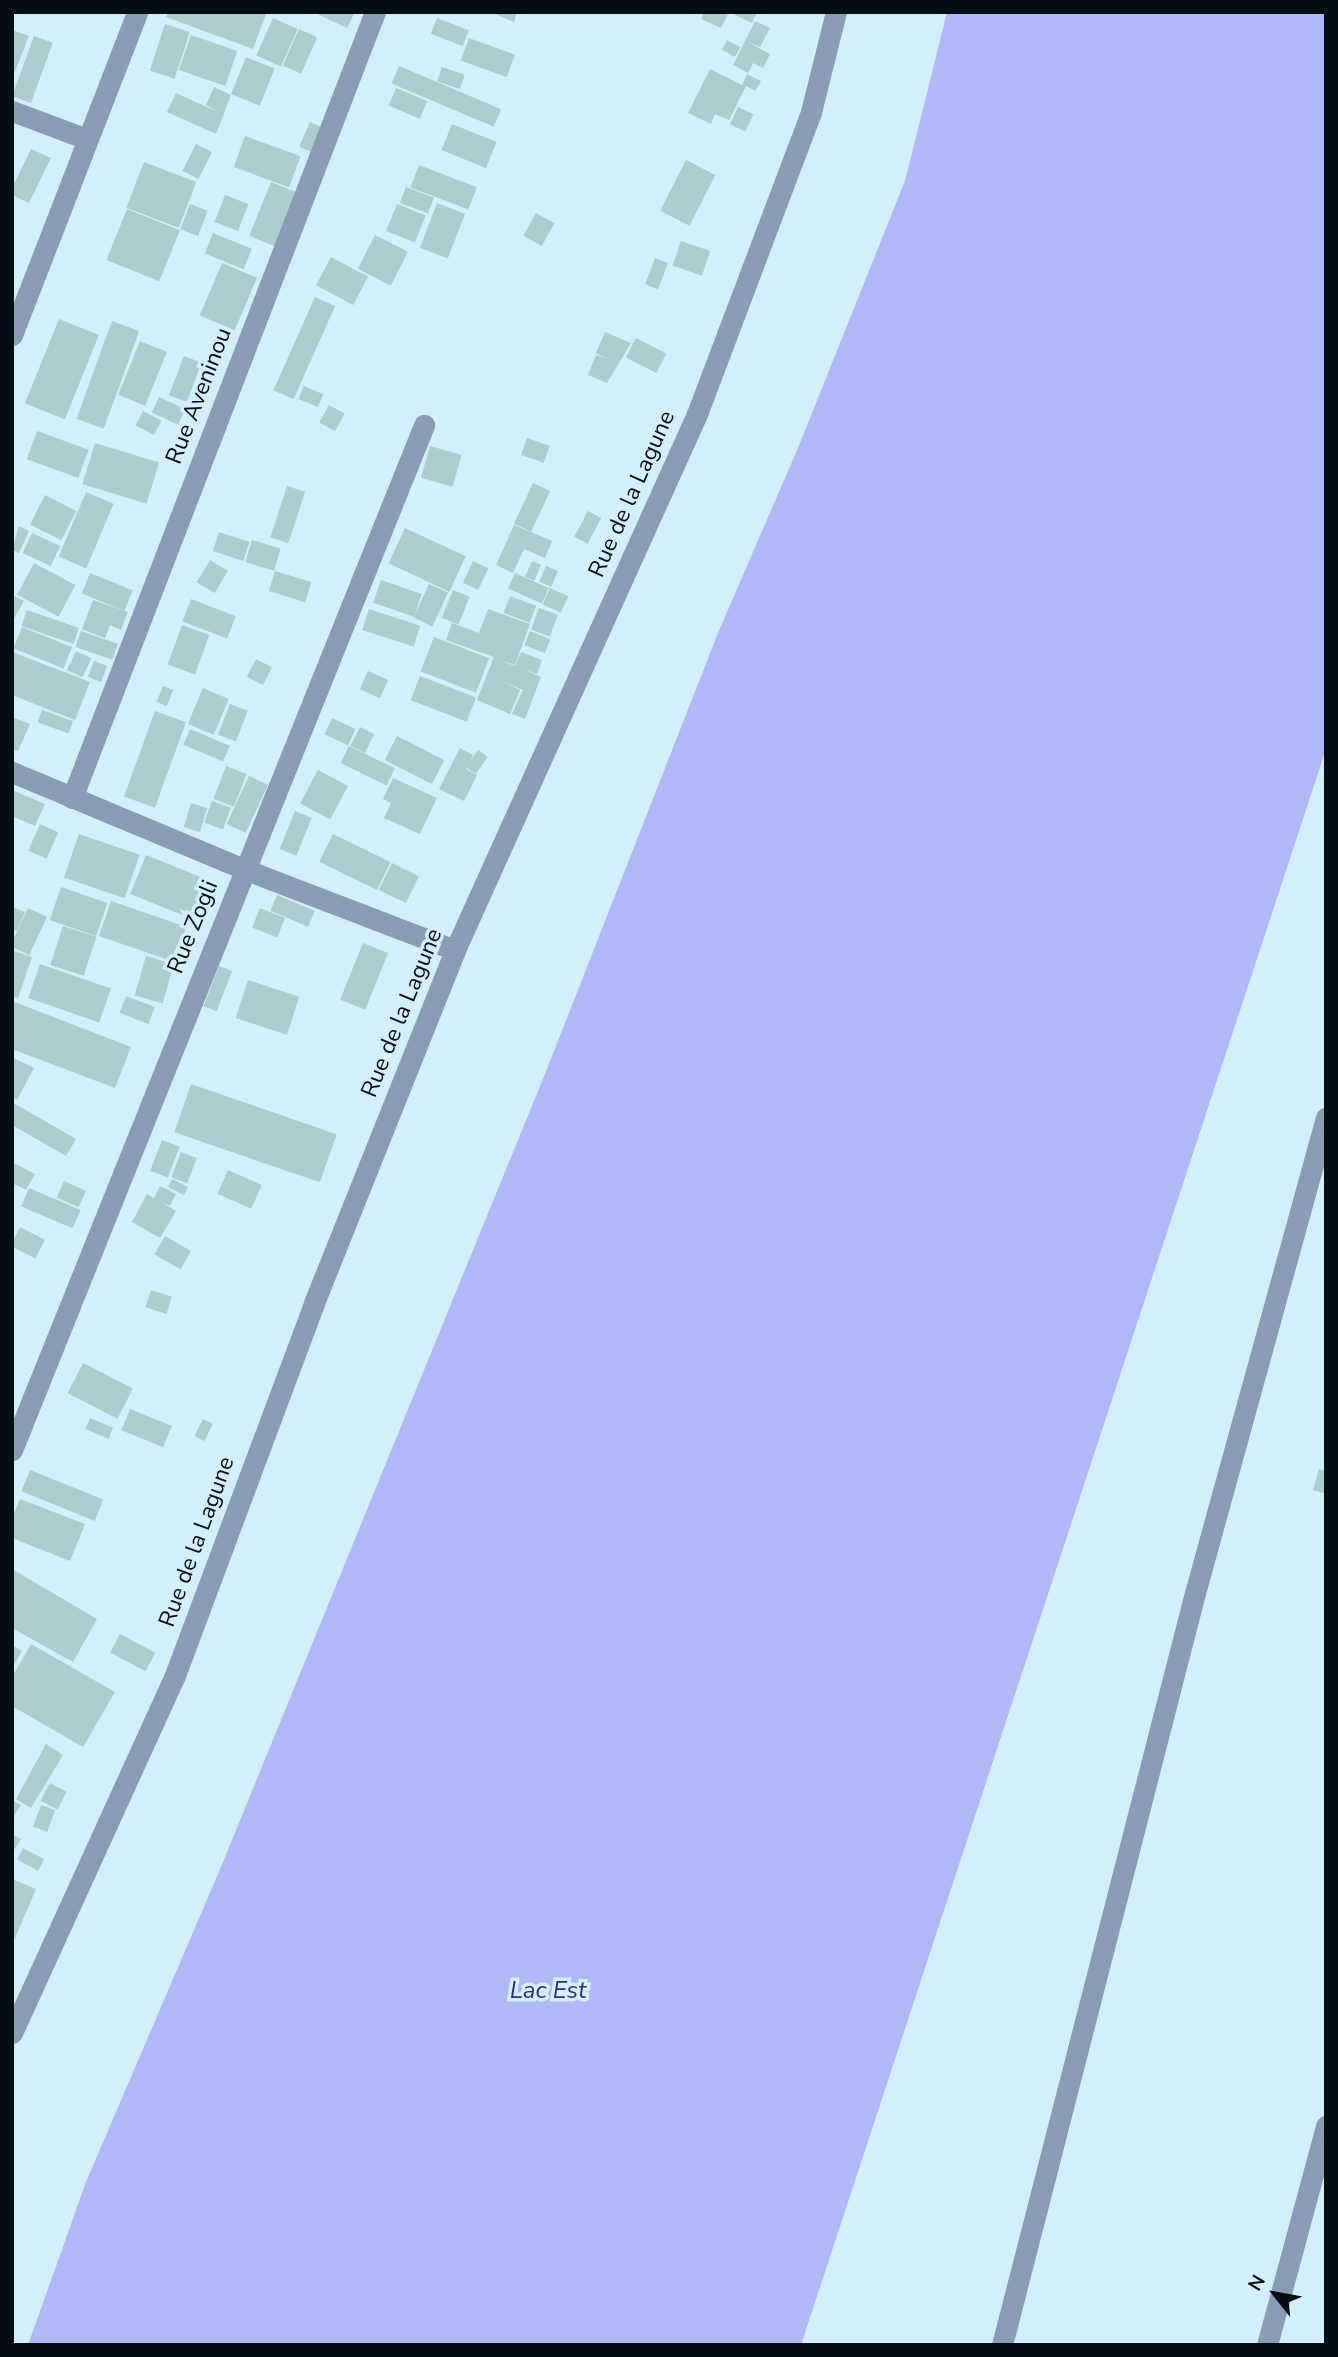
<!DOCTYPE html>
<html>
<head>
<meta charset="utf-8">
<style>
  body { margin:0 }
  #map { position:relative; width:1338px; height:2357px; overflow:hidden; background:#d3effb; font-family:"Nunito Sans",sans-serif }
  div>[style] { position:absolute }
  .water>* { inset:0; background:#b1b8f8 }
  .building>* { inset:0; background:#adcdce; transform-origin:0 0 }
  .street>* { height:21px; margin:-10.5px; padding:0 10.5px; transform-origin:10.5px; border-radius:10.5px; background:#889cb3 }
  span { translate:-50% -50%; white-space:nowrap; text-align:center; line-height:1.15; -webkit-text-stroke:7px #d3effb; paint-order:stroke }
  .street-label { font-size:23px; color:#050e12 }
  .water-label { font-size:24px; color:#302e77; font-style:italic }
  .frame { position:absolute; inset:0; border:14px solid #050e12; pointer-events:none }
  .north { position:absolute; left:1240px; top:2259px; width:70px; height:70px; -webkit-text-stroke:5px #d3effb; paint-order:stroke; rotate:301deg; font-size:19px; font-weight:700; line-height:28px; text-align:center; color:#050e12 }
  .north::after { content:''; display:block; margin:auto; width:24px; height:32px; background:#050e12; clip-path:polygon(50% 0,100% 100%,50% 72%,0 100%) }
</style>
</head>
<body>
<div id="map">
  <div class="water">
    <div style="clip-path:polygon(947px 12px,1326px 12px,1326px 749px,801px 2345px,28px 2345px,86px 2182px,221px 1867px,547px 1069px,718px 633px,798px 448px,905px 181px)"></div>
  </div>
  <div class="building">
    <div style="clip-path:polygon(168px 12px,260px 12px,266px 14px,253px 49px,166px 17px)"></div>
    <div style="clip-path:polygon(313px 12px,355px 12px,347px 28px)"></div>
    <div style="clip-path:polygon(490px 12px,517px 12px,514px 22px)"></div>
    <div style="clip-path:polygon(704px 12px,729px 12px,721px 28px,701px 19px)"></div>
    <div style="clip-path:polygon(729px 12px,757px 12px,752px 23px)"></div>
    <div style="left:273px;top:18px;width:27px;height:41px;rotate:24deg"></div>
    <div style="left:437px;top:18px;width:34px;height:17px;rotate:21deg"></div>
    <div style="clip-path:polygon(755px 21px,770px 28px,760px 47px,748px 42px,770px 54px,763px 68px,753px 63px,748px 73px,733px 65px)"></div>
    <div style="left:165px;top:24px;width:26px;height:49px;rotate:18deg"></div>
    <div style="left:299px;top:29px;width:20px;height:40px;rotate:24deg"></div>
    <div style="clip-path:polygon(12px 30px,29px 36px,12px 79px)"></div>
    <div style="left:191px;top:35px;width:49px;height:37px;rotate:19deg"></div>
    <div style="left:34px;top:36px;width:20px;height:64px;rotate:20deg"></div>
    <div style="left:469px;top:38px;width:49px;height:24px;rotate:20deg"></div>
    <div style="left:727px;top:40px;width:15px;height:11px;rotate:28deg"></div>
    <div style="left:246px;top:57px;width:31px;height:40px;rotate:22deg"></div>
    <div style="left:399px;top:66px;width:111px;height:19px;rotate:23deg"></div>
    <div style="left:442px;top:67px;width:24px;height:15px;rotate:19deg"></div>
    <div style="clip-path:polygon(710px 69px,742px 85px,747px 74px,761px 81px,755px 91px,746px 86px,729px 120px,715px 114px,711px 124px,688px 113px)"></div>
    <div style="clip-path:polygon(214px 87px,231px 95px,216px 134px,167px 112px,176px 93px,218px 112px,206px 105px)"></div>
    <div style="left:396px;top:88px;width:34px;height:19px;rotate:23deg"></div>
    <div style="left:738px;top:107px;width:17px;height:19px;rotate:25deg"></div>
    <div style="left:310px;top:122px;width:17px;height:27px;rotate:24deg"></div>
    <div style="left:452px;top:124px;width:48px;height:28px;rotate:22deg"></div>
    <div style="left:245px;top:136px;width:59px;height:33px;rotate:20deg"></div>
    <div style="left:196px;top:144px;width:18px;height:30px;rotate:27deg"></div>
    <div style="clip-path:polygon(31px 149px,51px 158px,29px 203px,12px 195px,12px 188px)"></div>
    <div style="left:686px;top:160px;width:33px;height:57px;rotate:27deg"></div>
    <div style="left:144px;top:162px;width:56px;height:49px;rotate:21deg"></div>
    <div style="left:419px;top:165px;width:62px;height:24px;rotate:21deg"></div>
    <div style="left:271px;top:182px;width:29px;height:58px;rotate:22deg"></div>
    <div style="left:406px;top:187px;width:30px;height:17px;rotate:21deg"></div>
    <div style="left:225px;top:195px;width:25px;height:29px;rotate:21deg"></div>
    <div style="left:437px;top:203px;width:30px;height:48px;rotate:21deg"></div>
    <div style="left:190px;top:204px;width:19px;height:27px;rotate:21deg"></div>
    <div style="left:397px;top:204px;width:31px;height:29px;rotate:22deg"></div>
    <div style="left:127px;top:209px;width:57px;height:55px;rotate:22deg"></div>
    <div style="left:536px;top:213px;width:21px;height:26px;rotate:29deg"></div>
    <div style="left:213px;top:233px;width:42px;height:22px;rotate:22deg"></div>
    <div style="left:375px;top:235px;width:37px;height:38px;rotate:27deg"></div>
    <div style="left:681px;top:241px;width:31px;height:26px;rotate:19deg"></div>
    <div style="left:331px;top:257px;width:42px;height:32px;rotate:28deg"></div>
    <div style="left:655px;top:258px;width:14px;height:28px;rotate:21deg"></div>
    <div style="left:222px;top:263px;width:38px;height:57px;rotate:23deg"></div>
    <div style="left:315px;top:297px;width:22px;height:102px;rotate:24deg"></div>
    <div style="left:59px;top:319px;width:43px;height:91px;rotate:22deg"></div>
    <div style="left:112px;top:321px;width:29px;height:104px;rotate:20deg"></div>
    <div style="clip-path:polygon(605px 332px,631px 343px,607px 383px,588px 375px,596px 355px,607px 359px,596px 353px)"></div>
    <div style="left:636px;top:338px;width:34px;height:22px;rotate:27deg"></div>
    <div style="left:140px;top:341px;width:29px;height:58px;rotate:22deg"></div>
    <div style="left:184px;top:356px;width:19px;height:42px;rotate:21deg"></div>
    <div style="left:304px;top:386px;width:21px;height:14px;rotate:23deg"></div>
    <div style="left:159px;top:397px;width:29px;height:17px;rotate:25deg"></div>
    <div style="left:329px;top:405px;width:18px;height:20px;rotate:29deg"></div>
    <div style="left:143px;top:411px;width:21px;height:16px;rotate:28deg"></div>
    <div style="left:37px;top:431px;width:55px;height:30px;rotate:20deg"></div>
    <div style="left:527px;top:438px;width:24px;height:18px;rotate:19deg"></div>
    <div style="left:95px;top:443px;width:67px;height:43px;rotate:17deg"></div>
    <div style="left:430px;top:446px;width:33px;height:33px;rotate:16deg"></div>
    <div style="left:533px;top:483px;width:19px;height:45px;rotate:25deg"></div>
    <div style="left:287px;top:486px;width:19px;height:54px;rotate:18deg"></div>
    <div style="left:86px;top:492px;width:30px;height:70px;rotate:23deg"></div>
    <div style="left:45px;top:495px;width:35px;height:33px;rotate:27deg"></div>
    <div style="left:588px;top:511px;width:15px;height:29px;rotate:28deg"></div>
    <div style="clip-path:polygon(514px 525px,552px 541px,545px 558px,524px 549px,513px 573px,496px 565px)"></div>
    <div style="clip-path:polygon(19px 526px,29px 531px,19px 553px,12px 550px)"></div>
    <div style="left:405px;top:528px;width:67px;height:39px;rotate:25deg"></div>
    <div style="left:219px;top:532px;width:32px;height:20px;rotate:18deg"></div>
    <div style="left:32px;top:533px;width:31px;height:22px;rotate:25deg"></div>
    <div style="left:252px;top:540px;width:30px;height:23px;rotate:17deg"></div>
    <div style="left:210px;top:560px;width:21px;height:26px;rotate:31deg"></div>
    <div style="left:473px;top:561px;width:17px;height:24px;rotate:25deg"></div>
    <div style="left:532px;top:561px;width:10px;height:17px;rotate:24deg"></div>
    <div style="left:34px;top:563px;width:47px;height:36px;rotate:28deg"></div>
    <div style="left:546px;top:566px;width:13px;height:17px;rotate:23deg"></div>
    <div style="left:275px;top:571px;width:38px;height:21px;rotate:17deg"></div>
    <div style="left:90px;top:573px;width:46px;height:22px;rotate:22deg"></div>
    <div style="left:515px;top:573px;width:37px;height:17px;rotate:24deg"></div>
    <div style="left:381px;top:580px;width:43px;height:24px;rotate:19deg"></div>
    <div style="left:429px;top:584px;width:21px;height:37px;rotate:25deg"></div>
    <div style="left:550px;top:588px;width:20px;height:18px;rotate:24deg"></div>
    <div style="left:453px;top:590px;width:18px;height:30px;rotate:22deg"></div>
    <div style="clip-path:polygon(12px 595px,24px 601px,12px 622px)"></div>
    <div style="left:510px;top:596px;width:28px;height:18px;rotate:21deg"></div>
    <div style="left:191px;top:599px;width:48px;height:24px;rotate:21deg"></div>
    <div style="clip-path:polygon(93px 600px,128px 612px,121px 630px,110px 625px,105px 638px,82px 629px)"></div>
    <div style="left:539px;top:608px;width:20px;height:23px;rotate:20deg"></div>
    <div style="left:369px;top:609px;width:54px;height:22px;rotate:18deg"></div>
    <div style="clip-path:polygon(488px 609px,530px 624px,515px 665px,499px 660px,515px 666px,521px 652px,542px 660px,537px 674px,523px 669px,541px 677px,525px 719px,512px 714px,523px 690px,501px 681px,520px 690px,510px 714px,477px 700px,494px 657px,446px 640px,452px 623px,479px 633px)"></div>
    <div style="left:27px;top:610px;width:55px;height:17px;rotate:19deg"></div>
    <div style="left:182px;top:625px;width:29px;height:42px;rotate:20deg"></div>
    <div style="left:22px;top:627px;width:54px;height:23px;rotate:22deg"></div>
    <div style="left:81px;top:631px;width:39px;height:17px;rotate:19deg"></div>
    <div style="left:530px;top:631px;width:22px;height:15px;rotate:22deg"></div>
    <div style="left:434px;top:637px;width:59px;height:37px;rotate:21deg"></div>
    <div style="left:76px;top:651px;width:17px;height:21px;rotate:25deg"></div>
    <div style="clip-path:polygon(12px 652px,90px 682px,75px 720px,12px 695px)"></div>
    <div style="left:256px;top:659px;width:18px;height:20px;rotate:27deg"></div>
    <div style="left:94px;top:661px;width:14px;height:17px;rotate:21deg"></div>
    <div style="left:368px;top:671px;width:22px;height:20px;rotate:24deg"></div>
    <div style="left:420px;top:676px;width:60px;height:26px;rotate:21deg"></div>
    <div style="left:163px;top:686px;width:11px;height:17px;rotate:22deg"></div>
    <div style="left:203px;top:688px;width:28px;height:39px;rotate:23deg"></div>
    <div style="left:230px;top:704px;width:19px;height:33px;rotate:21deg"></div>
    <div style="left:42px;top:710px;width:33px;height:13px;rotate:20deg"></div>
    <div style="left:155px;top:711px;width:33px;height:91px;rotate:20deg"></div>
    <div style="clip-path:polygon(12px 717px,30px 724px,18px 751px,12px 749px)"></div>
    <div style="left:332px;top:718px;width:26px;height:18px;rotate:25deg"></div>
    <div style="left:360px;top:727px;width:16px;height:21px;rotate:27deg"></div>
    <div style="left:190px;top:729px;width:43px;height:17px;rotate:23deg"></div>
    <div style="left:397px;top:736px;width:53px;height:27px;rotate:27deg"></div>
    <div style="left:349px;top:746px;width:51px;height:19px;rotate:26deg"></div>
    <div style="clip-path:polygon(460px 748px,473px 755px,466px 769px,477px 775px,464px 801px,439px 789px)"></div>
    <div style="left:478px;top:750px;width:12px;height:21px;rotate:35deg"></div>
    <div style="left:226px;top:766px;width:22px;height:35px;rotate:21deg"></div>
    <div style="left:318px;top:770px;width:34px;height:38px;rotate:28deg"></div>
    <div style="left:249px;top:776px;width:21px;height:53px;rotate:25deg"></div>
    <div style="clip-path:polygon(393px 778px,437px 798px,420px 834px,384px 818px,391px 803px,383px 799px)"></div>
    <div style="clip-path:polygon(12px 790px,45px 804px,35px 826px,12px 816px)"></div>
    <div style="left:212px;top:801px;width:20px;height:23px;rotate:20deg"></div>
    <div style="left:191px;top:803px;width:17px;height:25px;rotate:17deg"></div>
    <div style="left:295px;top:811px;width:18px;height:41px;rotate:22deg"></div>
    <div style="left:40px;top:824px;width:20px;height:29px;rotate:24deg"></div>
    <div style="left:79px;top:834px;width:64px;height:46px;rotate:19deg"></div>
    <div style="left:333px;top:834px;width:64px;height:31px;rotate:26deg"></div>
    <div style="left:146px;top:855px;width:69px;height:42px;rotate:22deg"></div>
    <div style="left:392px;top:863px;width:30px;height:30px;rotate:26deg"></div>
    <div style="left:61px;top:887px;width:49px;height:35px;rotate:19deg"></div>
    <div style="left:277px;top:895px;width:41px;height:17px;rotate:23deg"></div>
    <div style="left:111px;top:901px;width:80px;height:37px;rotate:19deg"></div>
    <div style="clip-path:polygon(12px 907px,25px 912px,17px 931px,12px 929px)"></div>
    <div style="left:28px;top:908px;width:21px;height:42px;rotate:25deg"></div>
    <div style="left:260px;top:908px;width:27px;height:21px;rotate:22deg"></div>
    <div style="left:63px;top:926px;width:35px;height:41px;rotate:18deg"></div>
    <div style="left:363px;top:943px;width:27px;height:61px;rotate:22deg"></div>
    <div style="clip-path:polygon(14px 951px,32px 957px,18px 998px,12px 996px)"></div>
    <div style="left:146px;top:956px;width:29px;height:41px;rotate:16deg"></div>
    <div style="left:40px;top:964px;width:75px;height:36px;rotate:19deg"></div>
    <div style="left:219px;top:966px;width:14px;height:43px;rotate:21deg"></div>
    <div style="left:248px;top:980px;width:54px;height:40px;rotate:18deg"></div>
    <div style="left:126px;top:996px;width:31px;height:18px;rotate:21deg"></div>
    <div style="clip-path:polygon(12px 1001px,131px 1047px,115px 1088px,12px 1049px)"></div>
    <div style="clip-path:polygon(12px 1057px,34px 1068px,17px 1100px,12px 1097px)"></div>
    <div style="left:191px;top:1084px;width:154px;height:51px;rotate:19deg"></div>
    <div style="clip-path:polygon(12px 1102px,76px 1139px,66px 1156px,12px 1125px)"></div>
    <div style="left:162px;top:1140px;width:19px;height:33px;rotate:21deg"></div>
    <div style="left:181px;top:1152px;width:17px;height:27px;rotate:21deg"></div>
    <div style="clip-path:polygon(12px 1162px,35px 1174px,26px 1190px,12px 1183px)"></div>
    <div style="left:228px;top:1170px;width:37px;height:26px;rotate:24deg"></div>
    <div style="left:172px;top:1179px;width:18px;height:9px;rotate:27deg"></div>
    <div style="left:64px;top:1181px;width:24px;height:18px;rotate:24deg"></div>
    <div style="clip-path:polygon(160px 1186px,176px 1194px,170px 1206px,161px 1202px,176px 1211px,160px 1238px,132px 1222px,147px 1194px,154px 1198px)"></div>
    <div style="left:29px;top:1188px;width:56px;height:20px;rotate:23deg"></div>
    <div style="left:20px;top:1227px;width:28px;height:21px;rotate:27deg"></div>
    <div style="left:165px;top:1236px;width:30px;height:21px;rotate:30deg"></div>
    <div style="left:151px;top:1290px;width:22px;height:18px;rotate:18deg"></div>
    <div style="left:83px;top:1363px;width:56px;height:34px;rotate:27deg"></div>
    <div style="left:130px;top:1409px;width:45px;height:23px;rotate:22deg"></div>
    <div style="left:90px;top:1418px;width:25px;height:12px;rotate:23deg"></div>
    <div style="left:203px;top:1419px;width:11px;height:19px;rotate:27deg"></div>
    <div style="clip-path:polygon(1319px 1469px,1326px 1471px,1326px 1494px,1313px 1490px)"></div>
    <div style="left:30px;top:1470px;width:79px;height:23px;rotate:22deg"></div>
    <div style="clip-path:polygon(20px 1499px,85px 1524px,70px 1561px,12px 1538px,12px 1518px)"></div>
    <div style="clip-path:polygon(12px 1569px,97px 1619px,73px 1662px,12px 1628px)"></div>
    <div style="left:120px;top:1634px;width:40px;height:21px;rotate:28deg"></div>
    <div style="clip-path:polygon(31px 1644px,115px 1692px,83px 1747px,12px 1706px,12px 1677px)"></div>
    <div style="clip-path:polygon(12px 1645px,22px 1651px,12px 1668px)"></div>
    <div style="clip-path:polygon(46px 1744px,63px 1755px,31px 1808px,16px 1799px)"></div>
    <div style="left:50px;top:1783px;width:19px;height:20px;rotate:28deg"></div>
    <div style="clip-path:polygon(12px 1800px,21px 1805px,12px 1819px)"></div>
    <div style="left:41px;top:1805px;width:15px;height:23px;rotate:20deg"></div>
    <div style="clip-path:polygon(12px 1834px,21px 1839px,12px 1853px)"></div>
    <div style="left:23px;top:1848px;width:24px;height:13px;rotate:28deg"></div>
    <div style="clip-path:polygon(12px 1879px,36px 1889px,12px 1945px)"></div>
  </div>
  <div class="street">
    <div style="left:12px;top:111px;width:80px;rotate:20.5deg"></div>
    <div style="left:12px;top:335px;width:346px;rotate:-68.8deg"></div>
    <div style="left:12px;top:772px;width:251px;rotate:22.7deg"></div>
    <div style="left:244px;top:869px;width:226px;rotate:21deg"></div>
    <div style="left:72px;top:798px;width:842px;rotate:-68.92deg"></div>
    <div style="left:12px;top:1450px;width:1105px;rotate:-68.1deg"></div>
    <div style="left:12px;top:2033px;width:390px;rotate:-65.5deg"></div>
    <div style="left:174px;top:1678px;width:400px;rotate:-69.5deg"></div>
    <div style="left:314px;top:1303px;width:380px;rotate:-68.2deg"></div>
    <div style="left:455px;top:950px;width:588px;rotate:-65.7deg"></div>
    <div style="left:697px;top:414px;width:323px;rotate:-69.3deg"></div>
    <div style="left:811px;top:112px;width:103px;rotate:-76deg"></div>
    <div style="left:1002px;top:2345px;width:776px;rotate:-75.61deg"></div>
    <div style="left:1195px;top:1593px;width:493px;rotate:-74.6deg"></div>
    <div style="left:1267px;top:2345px;width:227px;rotate:-74.9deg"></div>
  </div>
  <div class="street-label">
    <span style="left:199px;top:396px;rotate:-69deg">Rue Aveninou</span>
    <span style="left:632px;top:494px;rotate:-66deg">Rue de la Lagune</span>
    <span style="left:193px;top:927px;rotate:-68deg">Rue Zogli</span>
    <span style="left:402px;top:1013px;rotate:-68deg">Rue de la Lagune</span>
    <span style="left:197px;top:1542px;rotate:-70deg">Rue de la Lagune</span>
  </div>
  <div class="water-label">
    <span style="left:548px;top:1991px">Lac Est</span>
  </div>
  <div class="frame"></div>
  <div class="north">N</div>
</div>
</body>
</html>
